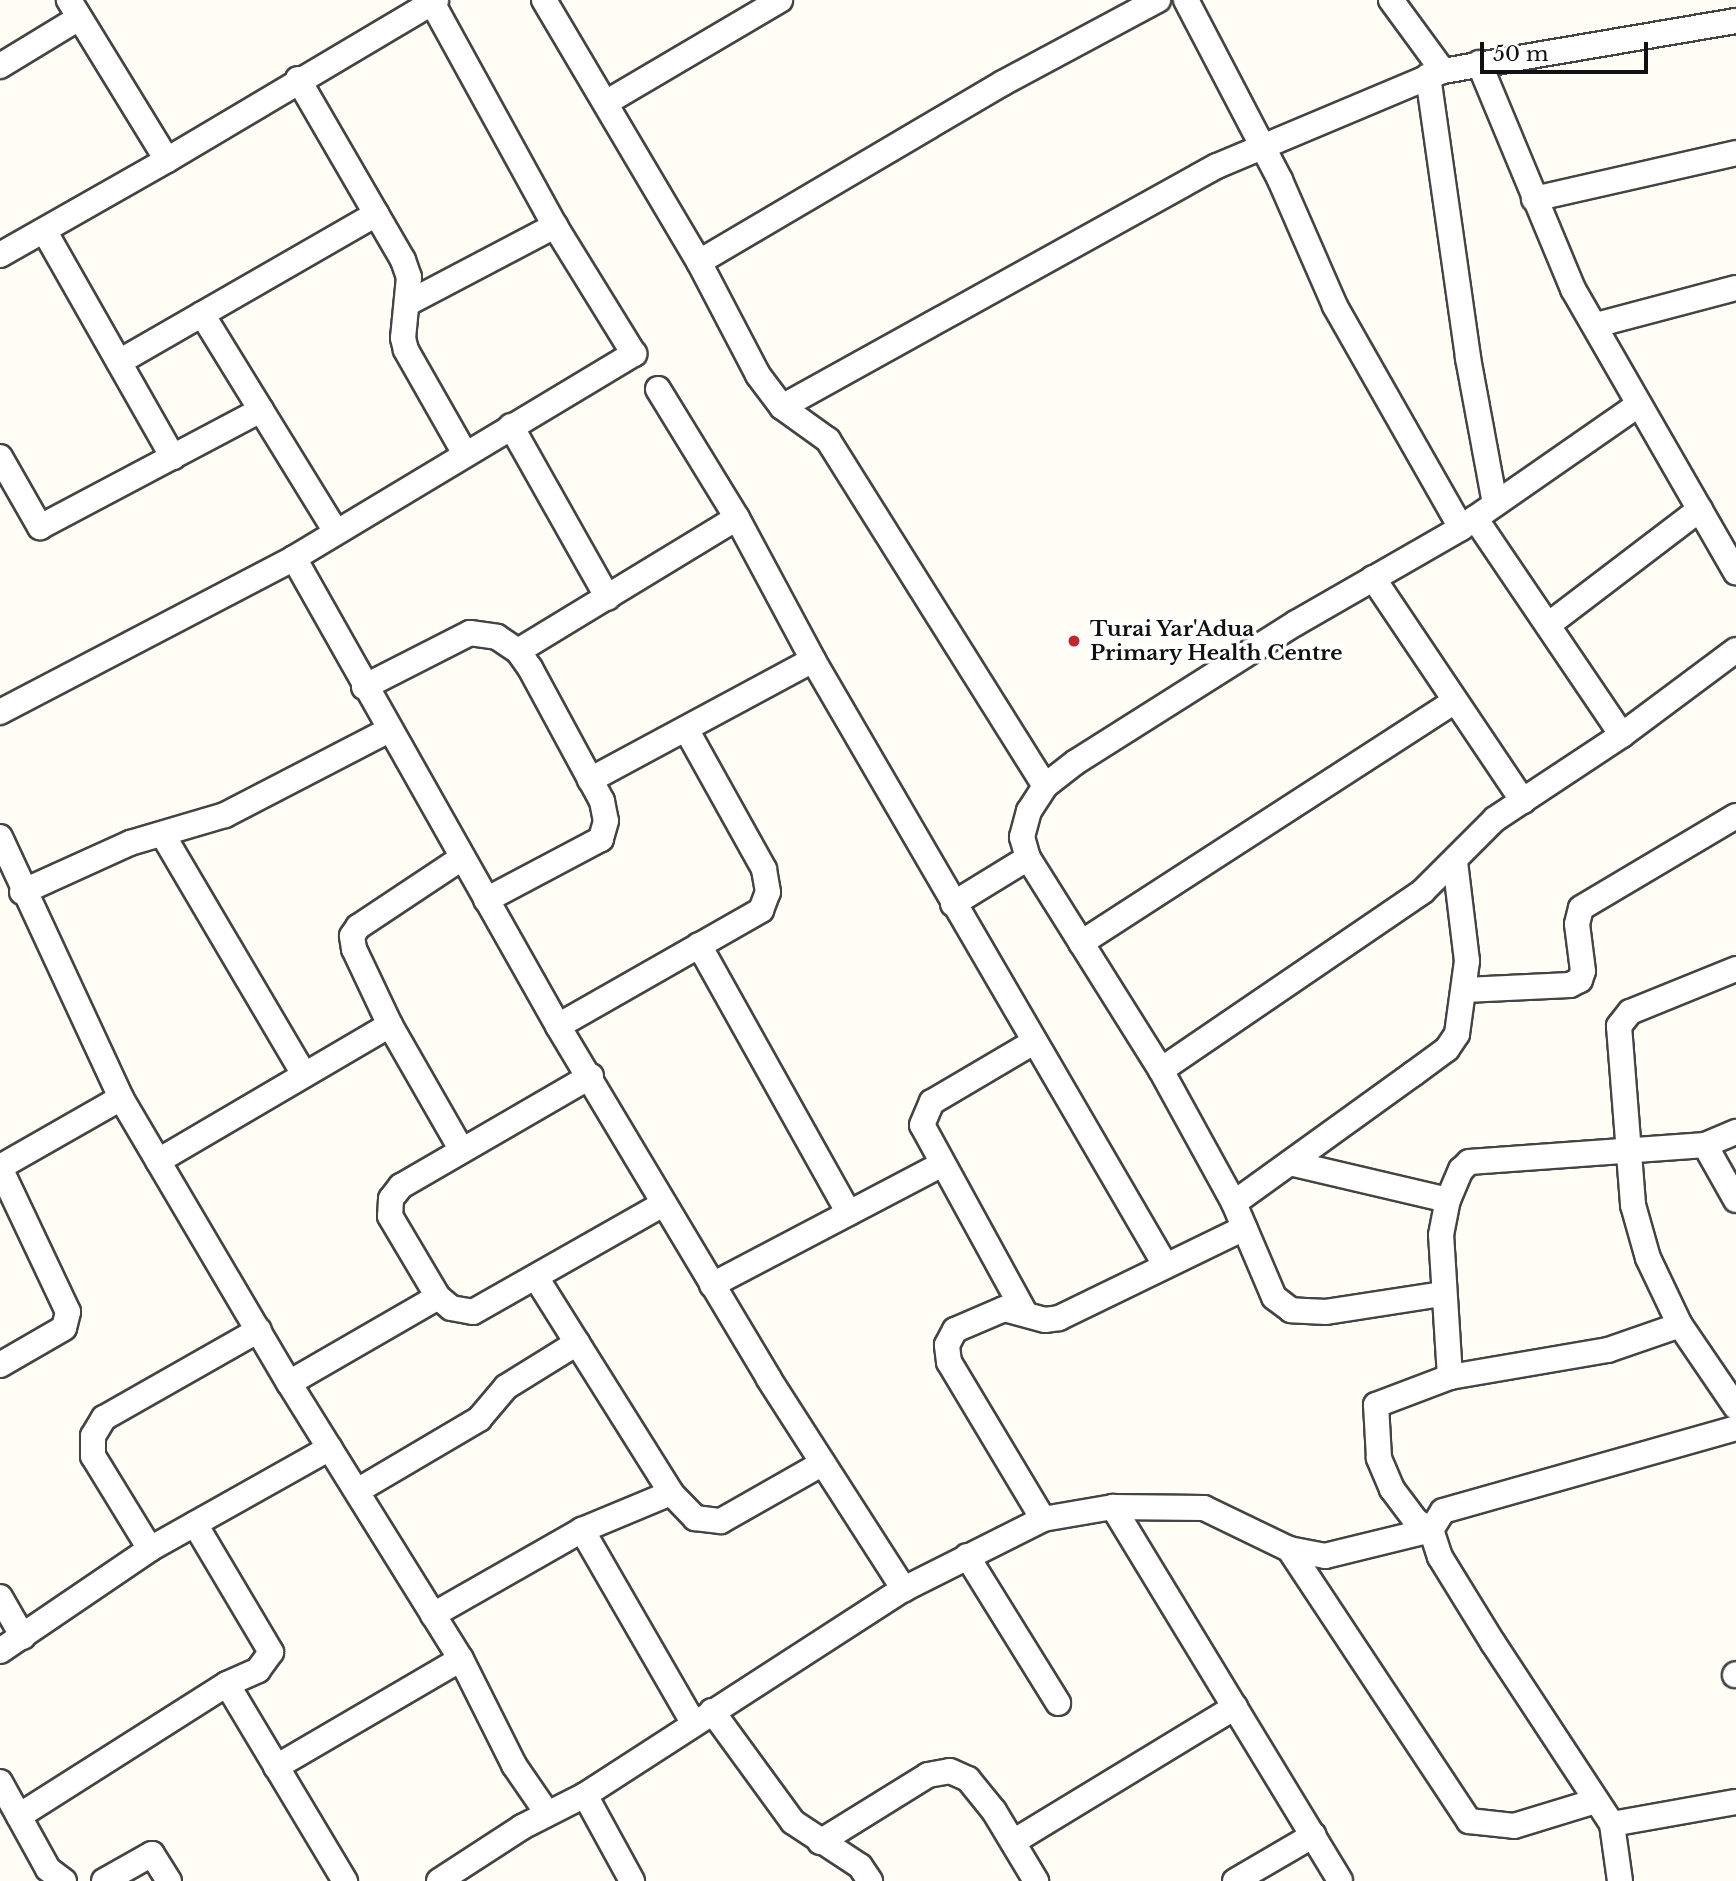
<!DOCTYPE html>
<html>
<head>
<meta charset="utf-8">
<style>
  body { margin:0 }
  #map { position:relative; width:1736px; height:1881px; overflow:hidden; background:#fffdf5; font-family:"Libre Baskerville",serif }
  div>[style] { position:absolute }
  .roads { filter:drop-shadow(2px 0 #444) drop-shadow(-2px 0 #444) drop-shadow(0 2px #444) drop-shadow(0 -2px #444) }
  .minor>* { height:24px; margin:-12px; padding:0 12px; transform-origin:12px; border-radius:12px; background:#fff }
  .dots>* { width:19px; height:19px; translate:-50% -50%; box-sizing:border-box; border:4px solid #fff; border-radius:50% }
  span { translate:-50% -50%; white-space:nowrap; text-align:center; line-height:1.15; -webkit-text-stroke:7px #fff; paint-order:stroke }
  .poi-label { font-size:21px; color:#111; font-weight:700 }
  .left { translate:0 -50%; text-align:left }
  .scale { position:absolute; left:1480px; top:42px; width:168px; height:32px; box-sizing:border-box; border:4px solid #111; border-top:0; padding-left:9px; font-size:21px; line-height:24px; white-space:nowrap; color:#111; -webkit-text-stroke:5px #fff; paint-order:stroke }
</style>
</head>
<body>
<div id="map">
  <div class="roads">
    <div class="minor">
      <div style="left:544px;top:0;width:304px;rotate:59.4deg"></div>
      <div style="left:699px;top:262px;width:127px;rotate:62.4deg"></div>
      <div style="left:758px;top:375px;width:40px;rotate:53deg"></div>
      <div style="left:782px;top:407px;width:57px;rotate:35.7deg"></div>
      <div style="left:828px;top:440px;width:408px;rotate:57.9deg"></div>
      <div style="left:1186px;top:0;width:203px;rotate:62.4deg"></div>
      <div style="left:1280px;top:180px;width:137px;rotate:66.4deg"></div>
      <div style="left:1335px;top:306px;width:255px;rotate:60.4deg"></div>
      <div style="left:1479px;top:63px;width:245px;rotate:67.4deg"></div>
      <div style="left:1573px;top:289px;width:327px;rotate:60.1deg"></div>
      <div style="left:0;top:66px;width:92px;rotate:-31.3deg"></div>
      <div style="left:1443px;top:71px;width:297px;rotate:-9.7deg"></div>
      <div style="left:1428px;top:76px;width:285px;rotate:81.9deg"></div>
      <div style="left:1468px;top:358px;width:148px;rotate:79.5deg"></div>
      <div style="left:298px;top:79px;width:209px;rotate:59.9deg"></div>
      <div style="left:403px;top:260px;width:18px;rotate:71deg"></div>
      <div style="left:409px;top:277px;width:61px;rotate:95.6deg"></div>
      <div style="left:403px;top:338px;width:12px;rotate:76deg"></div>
      <div style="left:406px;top:350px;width:120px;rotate:60.4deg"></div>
      <div style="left:607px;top:102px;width:201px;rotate:-30.5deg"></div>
      <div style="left:167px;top:160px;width:313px;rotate:-30.7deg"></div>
      <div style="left:1534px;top:199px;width:207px;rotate:-12.8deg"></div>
      <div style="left:45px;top:232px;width:259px;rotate:60.4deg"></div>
      <div style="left:0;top:255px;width:192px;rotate:-29.6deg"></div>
      <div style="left:167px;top:160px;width:188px;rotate:-121.5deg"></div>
      <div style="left:699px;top:262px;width:353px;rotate:-30.5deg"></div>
      <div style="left:1003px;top:83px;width:176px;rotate:-28.2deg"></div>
      <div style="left:410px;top:302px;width:164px;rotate:-27.7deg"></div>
      <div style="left:202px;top:314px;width:113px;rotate:58.4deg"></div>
      <div style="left:1596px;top:325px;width:145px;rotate:-14.8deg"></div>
      <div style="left:119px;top:362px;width:297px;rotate:-29.9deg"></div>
      <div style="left:658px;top:389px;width:151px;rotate:58.5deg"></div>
      <div style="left:737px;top:518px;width:161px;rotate:61.8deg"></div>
      <div style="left:813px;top:660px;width:698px;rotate:59.8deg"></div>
      <div style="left:782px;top:407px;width:497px;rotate:-29deg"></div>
      <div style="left:1217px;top:166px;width:245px;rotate:-22.8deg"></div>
      <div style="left:1443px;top:71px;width:88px;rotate:-126.2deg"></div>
      <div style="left:511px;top:426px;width:197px;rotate:60.6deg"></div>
      <div style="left:0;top:457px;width:81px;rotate:60.3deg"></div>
      <div style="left:40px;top:527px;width:250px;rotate:-27.9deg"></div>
      <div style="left:261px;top:410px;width:143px;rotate:58.4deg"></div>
      <div style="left:1475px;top:518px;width:262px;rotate:55.9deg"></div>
      <div style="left:294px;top:558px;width:537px;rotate:60.57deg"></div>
      <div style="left:558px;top:1026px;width:411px;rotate:59.1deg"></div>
      <div style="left:769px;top:1379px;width:250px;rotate:57.3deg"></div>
      <div style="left:1373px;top:578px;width:269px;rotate:56.1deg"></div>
      <div style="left:1548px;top:625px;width:191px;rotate:-37.3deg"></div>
      <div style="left:518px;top:651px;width:256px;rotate:-31.3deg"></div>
      <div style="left:364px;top:687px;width:119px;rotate:-27deg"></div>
      <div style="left:470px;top:633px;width:27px;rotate:8deg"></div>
      <div style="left:497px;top:637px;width:25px;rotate:34deg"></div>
      <div style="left:518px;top:651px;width:21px;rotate:55deg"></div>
      <div style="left:530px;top:668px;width:151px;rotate:61.6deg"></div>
      <div style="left:602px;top:801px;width:20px;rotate:79deg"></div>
      <div style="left:606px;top:821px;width:19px;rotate:106deg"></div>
      <div style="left:601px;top:839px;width:130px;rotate:152.1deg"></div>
      <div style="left:0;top:712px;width:332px;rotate:-27.6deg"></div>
      <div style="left:294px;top:558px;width:397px;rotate:-31deg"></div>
      <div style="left:634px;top:354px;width:150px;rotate:-121.7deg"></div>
      <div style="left:555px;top:226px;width:256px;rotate:-118.8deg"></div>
      <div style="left:590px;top:780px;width:253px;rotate:-28.3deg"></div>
      <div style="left:163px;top:835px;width:277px;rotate:59.5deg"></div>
      <div style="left:0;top:837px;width:288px;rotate:65.1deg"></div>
      <div style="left:121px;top:1098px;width:139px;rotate:150.3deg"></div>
      <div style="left:22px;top:892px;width:119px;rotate:-24.4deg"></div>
      <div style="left:130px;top:843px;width:99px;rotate:-16.4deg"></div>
      <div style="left:225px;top:815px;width:185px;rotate:-27.4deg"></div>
      <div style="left:953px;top:904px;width:88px;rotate:-31.5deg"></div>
      <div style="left:1081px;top:943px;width:445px;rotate:-32.9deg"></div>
      <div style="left:699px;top:945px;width:307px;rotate:60.8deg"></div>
      <div style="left:1736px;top:969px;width:114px;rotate:157.9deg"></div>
      <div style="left:1630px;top:1012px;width:18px;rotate:128deg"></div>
      <div style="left:1619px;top:1026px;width:180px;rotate:85.5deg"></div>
      <div style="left:1633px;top:1205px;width:55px;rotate:74.2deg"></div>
      <div style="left:1648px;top:1258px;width:74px;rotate:64.5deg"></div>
      <div style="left:1680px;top:1325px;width:99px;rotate:55.7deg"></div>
      <div style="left:1465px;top:990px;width:105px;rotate:-2.7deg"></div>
      <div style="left:1570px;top:985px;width:11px;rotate:-27deg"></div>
      <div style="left:1580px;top:980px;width:9px;rotate:-72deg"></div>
      <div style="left:1583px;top:971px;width:47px;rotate:-97.3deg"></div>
      <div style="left:1577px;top:924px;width:16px;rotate:-76deg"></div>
      <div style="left:1581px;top:908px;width:180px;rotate:-30.7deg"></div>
      <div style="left:390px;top:1025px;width:143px;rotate:60.2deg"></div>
      <div style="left:558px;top:1026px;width:234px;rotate:-29.7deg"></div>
      <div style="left:761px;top:910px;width:19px;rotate:-69deg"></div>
      <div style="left:768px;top:892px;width:23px;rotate:-100deg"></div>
      <div style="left:764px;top:869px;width:160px;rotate:-119.1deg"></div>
      <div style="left:1161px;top:1070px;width:317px;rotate:-34.3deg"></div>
      <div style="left:1423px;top:891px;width:102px;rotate:-45deg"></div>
      <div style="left:1495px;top:819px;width:152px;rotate:-33.5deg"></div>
      <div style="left:1622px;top:735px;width:142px;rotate:-36.7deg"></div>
      <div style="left:591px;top:1076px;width:220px;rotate:149.9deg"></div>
      <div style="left:401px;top:1186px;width:16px;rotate:128deg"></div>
      <div style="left:391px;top:1199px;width:17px;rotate:93deg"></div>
      <div style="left:390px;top:1216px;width:94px;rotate:59.3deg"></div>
      <div style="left:438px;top:1297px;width:17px;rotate:40deg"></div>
      <div style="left:451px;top:1308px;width:22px;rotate:10deg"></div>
      <div style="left:473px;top:1312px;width:219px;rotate:-29.6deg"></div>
      <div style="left:121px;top:1098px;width:331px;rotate:59.5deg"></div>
      <div style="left:289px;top:1383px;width:325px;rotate:58.1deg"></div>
      <div style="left:461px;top:1659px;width:119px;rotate:63.4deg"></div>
      <div style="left:514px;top:1765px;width:58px;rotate:55.5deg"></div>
      <div style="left:1705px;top:1145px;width:63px;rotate:60.6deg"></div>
      <div style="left:158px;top:1161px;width:269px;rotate:-30.4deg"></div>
      <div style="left:390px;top:1025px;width:84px;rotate:-115.3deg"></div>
      <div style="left:354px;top:949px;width:13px;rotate:-99deg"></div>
      <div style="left:352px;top:936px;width:11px;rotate:-56deg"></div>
      <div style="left:358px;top:927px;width:125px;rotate:-33.6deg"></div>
      <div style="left:1290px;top:1163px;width:162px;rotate:13.2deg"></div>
      <div style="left:0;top:1168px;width:159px;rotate:64.7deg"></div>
      <div style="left:68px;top:1312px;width:16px;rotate:104deg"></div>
      <div style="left:64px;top:1328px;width:74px;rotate:150deg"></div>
      <div style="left:1234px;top:1203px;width:221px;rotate:-35.8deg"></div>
      <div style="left:1413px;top:1074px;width:42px;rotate:-36.3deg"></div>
      <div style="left:1447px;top:1049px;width:18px;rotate:-56deg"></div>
      <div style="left:1457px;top:1034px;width:74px;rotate:-82.2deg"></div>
      <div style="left:1467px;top:961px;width:100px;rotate:-96.9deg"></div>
      <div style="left:537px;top:1279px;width:252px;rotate:57.9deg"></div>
      <div style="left:671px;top:1493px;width:35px;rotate:46deg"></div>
      <div style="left:695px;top:1518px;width:26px;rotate:7deg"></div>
      <div style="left:721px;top:1521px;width:117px;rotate:-29.6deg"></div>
      <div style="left:712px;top:1285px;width:260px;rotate:-27.7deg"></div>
      <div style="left:1442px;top:1294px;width:117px;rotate:171.2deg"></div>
      <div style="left:1326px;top:1312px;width:35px;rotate:-177deg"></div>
      <div style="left:1291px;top:1310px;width:21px;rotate:-143deg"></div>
      <div style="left:1274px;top:1297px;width:102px;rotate:-113.1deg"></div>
      <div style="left:1234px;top:1203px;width:152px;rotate:-118.8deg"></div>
      <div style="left:1161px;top:1070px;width:250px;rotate:-122.1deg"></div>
      <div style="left:1028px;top:858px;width:22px;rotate:-106deg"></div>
      <div style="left:1022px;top:837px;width:27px;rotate:-75deg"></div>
      <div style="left:1029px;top:811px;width:30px;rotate:-57deg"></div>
      <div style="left:1045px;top:786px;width:39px;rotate:-38deg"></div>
      <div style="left:1076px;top:762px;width:260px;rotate:-32.3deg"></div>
      <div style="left:1296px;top:623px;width:190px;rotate:-29.9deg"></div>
      <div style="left:1461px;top:528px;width:216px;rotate:-34.8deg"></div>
      <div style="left:1025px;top:1313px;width:214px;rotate:-118.7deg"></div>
      <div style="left:922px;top:1125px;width:25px;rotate:-67deg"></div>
      <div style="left:932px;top:1102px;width:118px;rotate:-30.5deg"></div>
      <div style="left:1450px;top:1377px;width:142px;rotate:-93.6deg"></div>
      <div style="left:1441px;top:1235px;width:36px;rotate:-79deg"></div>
      <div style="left:1448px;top:1200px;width:33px;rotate:-67deg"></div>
      <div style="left:1461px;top:1170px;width:11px;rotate:-45deg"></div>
      <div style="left:1469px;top:1162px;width:237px;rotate:-4.1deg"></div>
      <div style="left:1705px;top:1145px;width:34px;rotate:-23deg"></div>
      <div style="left:289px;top:1383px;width:172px;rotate:-30deg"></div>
      <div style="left:357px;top:1491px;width:142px;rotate:-30.5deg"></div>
      <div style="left:479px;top:1419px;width:42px;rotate:-49.8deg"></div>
      <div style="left:506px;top:1387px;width:84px;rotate:-31.8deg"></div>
      <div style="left:1113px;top:1507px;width:437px;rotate:58.7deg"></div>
      <div style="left:1043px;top:1519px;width:183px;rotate:-120.9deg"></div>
      <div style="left:949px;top:1362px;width:17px;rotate:-97deg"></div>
      <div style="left:947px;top:1345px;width:17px;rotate:-62deg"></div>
      <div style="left:955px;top:1330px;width:53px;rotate:-23.2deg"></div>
      <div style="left:1004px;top:1309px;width:42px;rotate:15deg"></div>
      <div style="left:1045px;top:1320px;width:14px;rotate:-8deg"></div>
      <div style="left:1059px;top:1318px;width:206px;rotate:-25.9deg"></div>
      <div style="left:582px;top:1530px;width:222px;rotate:60deg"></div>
      <div style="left:1431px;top:1530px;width:17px;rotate:-149deg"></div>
      <div style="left:1416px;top:1521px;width:40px;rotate:-127deg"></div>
      <div style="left:1392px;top:1489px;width:34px;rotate:-113deg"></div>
      <div style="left:1379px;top:1458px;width:53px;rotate:-93.2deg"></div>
      <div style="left:1376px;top:1405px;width:79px;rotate:-20.7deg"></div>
      <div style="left:1450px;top:1377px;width:160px;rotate:-9.7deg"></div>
      <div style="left:1608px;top:1350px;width:76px;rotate:-19.1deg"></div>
      <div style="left:150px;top:1549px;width:109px;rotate:-121.5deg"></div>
      <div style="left:93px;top:1456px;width:20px;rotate:-90deg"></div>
      <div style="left:93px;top:1436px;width:21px;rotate:-59deg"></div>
      <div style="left:104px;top:1418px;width:178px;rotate:-29.6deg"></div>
      <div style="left:1289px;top:1549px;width:326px;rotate:56.5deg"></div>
      <div style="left:1469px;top:1821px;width:45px;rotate:6.3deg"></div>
      <div style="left:1514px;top:1826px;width:86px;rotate:-17deg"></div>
      <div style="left:967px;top:1556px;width:173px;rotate:58.2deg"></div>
      <div style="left:0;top:1597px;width:46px;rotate:60.1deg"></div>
      <div style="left:433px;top:1615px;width:172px;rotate:-29.7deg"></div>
      <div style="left:582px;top:1530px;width:96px;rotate:-22.6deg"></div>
      <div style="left:0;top:1651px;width:181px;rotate:-34.2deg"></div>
      <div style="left:150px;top:1549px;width:206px;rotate:-29.3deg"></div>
      <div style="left:1735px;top:1675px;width:1px;rotate:-45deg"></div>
      <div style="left:227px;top:1684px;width:230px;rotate:59.1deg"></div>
      <div style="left:712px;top:1711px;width:137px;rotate:53.9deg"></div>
      <div style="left:793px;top:1822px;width:80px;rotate:33.3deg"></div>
      <div style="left:860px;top:1866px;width:18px;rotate:56deg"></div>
      <div style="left:276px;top:1767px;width:214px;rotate:-30.3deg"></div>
      <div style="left:0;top:1782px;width:99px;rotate:61.1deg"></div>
      <div style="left:48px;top:1869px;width:20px;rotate:37deg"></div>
      <div style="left:585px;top:1795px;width:98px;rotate:61.3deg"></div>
      <div style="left:19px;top:1816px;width:246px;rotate:-32.4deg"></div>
      <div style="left:227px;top:1684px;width:34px;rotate:-24deg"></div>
      <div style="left:258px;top:1670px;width:22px;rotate:-54deg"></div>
      <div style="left:271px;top:1652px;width:149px;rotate:-120.7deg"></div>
      <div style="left:1612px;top:1824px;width:126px;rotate:-10.1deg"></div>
      <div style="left:820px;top:1842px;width:127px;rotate:-31.8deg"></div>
      <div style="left:928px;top:1775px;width:22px;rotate:-10deg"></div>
      <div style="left:950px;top:1771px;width:20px;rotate:24deg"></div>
      <div style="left:968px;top:1779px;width:41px;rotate:50.9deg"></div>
      <div style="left:994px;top:1811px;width:82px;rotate:59deg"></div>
      <div style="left:1013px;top:1842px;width:260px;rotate:-31.3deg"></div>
      <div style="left:104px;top:1881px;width:55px;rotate:-29.4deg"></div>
      <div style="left:152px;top:1854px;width:32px;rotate:58deg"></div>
      <div style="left:439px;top:1881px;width:99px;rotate:-33deg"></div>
      <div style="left:522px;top:1827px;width:71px;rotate:-26.9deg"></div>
      <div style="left:585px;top:1795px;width:380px;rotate:-32.9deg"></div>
      <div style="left:904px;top:1589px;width:156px;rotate:-26.7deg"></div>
      <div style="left:1043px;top:1519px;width:71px;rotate:-9.7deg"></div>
      <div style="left:1113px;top:1507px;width:91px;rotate:0.6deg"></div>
      <div style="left:1204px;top:1508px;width:94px;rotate:25.8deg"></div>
      <div style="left:1289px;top:1549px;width:37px;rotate:11deg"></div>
      <div style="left:1325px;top:1556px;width:109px;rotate:-13.8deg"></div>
      <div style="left:1235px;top:1881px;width:91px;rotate:-30.2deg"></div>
      <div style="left:1620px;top:1881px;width:58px;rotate:-98deg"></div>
      <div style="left:1612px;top:1824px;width:217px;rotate:-123.3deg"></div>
      <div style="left:1493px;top:1643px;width:101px;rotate:-121.6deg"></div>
      <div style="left:1440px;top:1557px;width:28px;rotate:-108deg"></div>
      <div style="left:1431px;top:1530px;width:22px;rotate:-58deg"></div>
      <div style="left:1443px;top:1511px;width:305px;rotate:-15.8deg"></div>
    </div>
  </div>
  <div class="dots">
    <div style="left:1074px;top:641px;background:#c4262e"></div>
  </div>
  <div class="poi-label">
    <span class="left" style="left:1090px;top:641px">Turai Yar'Adua<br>Primary Health Centre</span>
  </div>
  <div class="scale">50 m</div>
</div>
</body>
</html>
